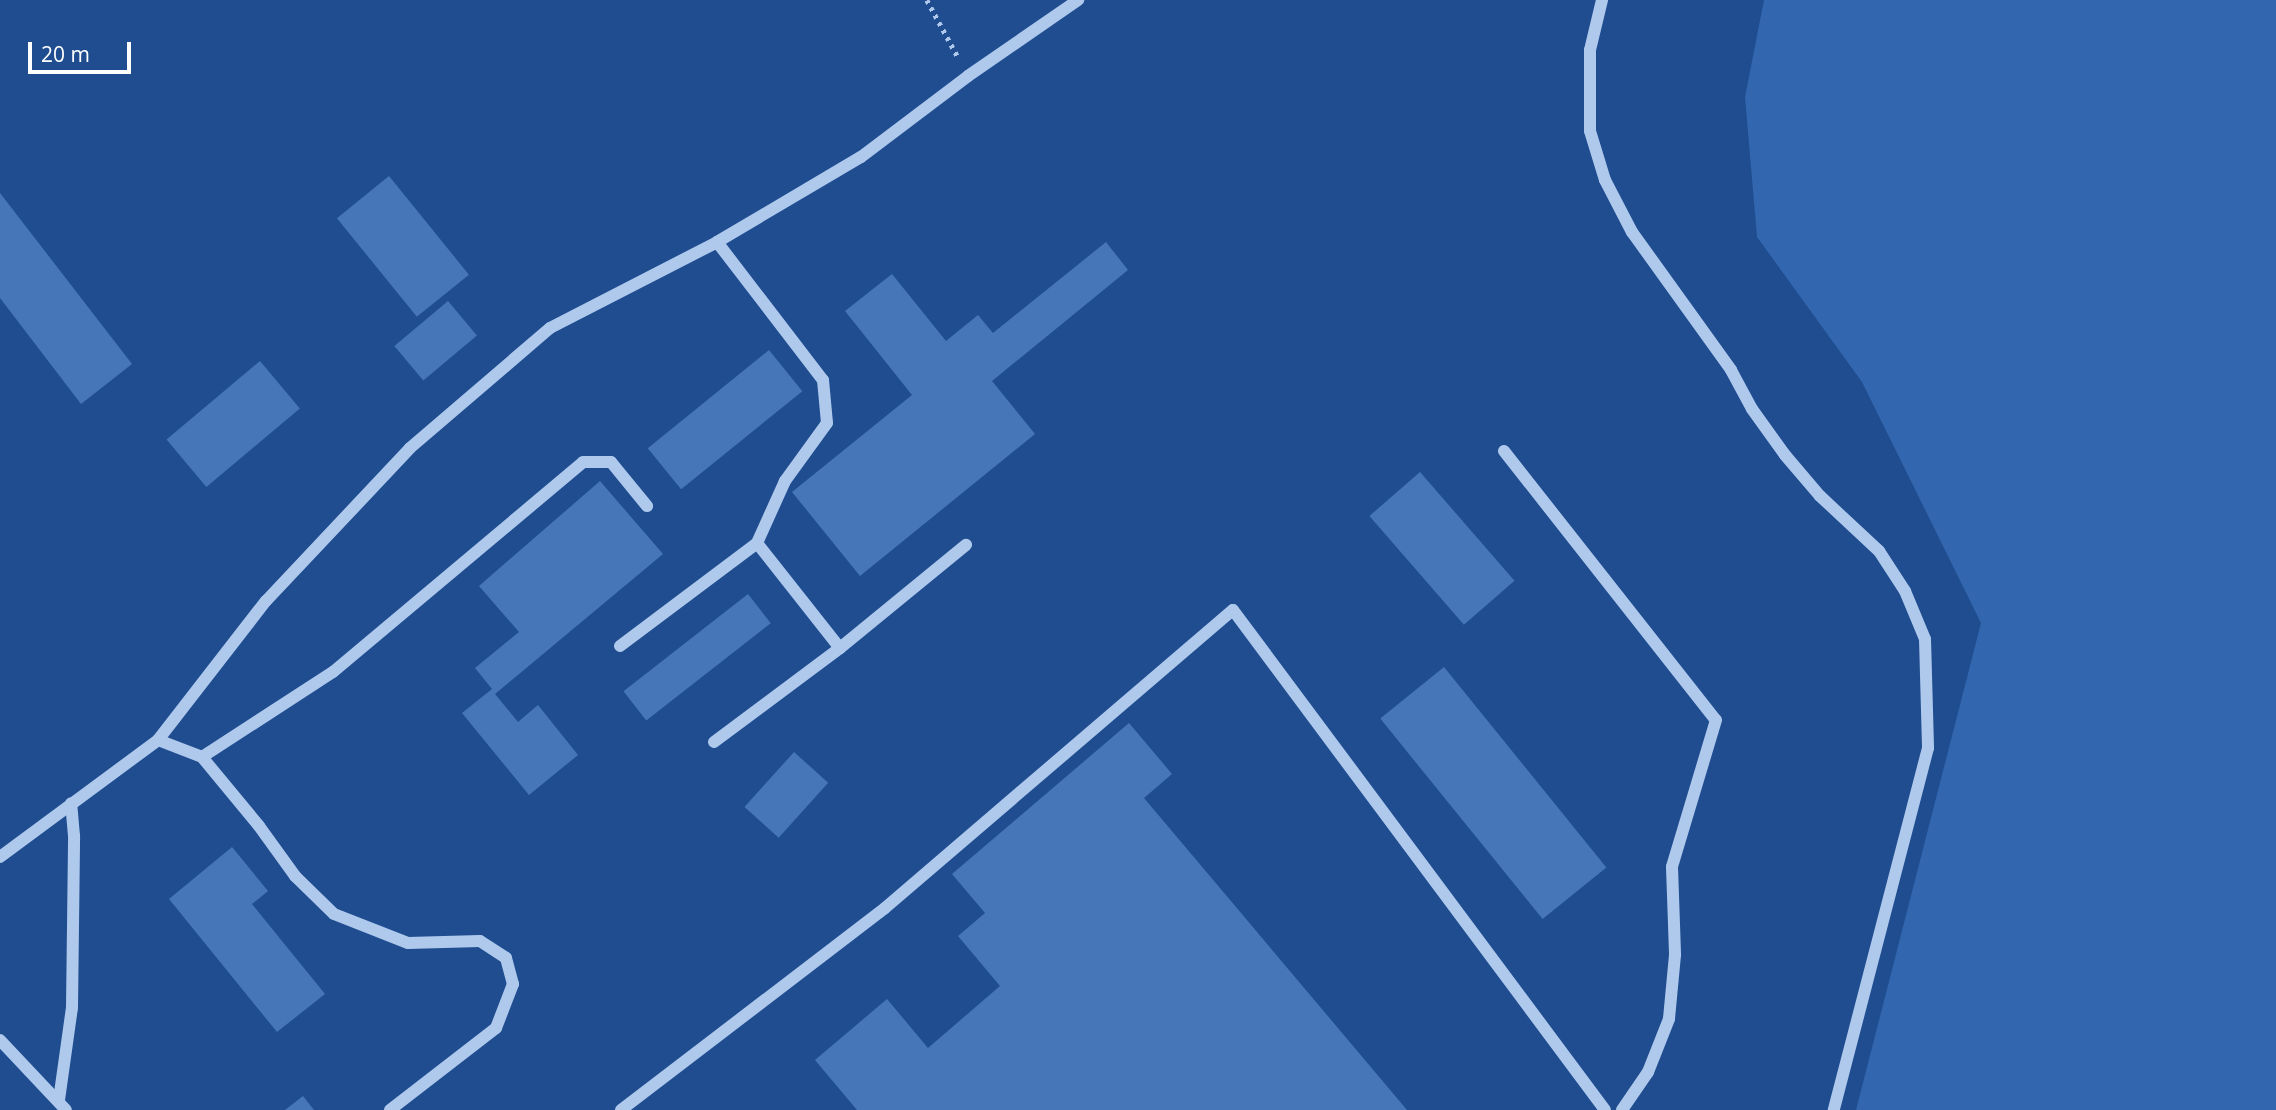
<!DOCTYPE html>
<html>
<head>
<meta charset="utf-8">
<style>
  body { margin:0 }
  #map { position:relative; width:2276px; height:1110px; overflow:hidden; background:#1f4d90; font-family:"Open Sans",sans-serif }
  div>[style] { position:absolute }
  .green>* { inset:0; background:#3266ae }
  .building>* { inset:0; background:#4776b8; transform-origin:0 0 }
  .path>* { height:4.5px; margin-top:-2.25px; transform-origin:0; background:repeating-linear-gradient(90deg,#afc9ed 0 3.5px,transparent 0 8.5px) }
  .minor>* { height:12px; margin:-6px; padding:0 6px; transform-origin:6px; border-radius:6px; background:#afc9ed }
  span { translate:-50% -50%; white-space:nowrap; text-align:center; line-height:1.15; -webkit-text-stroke:5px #1f4d90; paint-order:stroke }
  .scale { position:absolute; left:28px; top:42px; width:103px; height:32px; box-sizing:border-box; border:4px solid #fff; border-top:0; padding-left:9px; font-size:21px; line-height:24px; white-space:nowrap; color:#fff; -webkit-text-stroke:5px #1f4d90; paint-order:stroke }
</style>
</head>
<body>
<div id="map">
  <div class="green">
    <div style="clip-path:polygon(1764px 0,2276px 0,2276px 1110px,1856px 1110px,1981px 623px,1862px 382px,1757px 237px,1745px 97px)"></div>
  </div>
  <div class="building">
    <div style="left:389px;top:176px;width:127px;height:67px;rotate:51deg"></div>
    <div style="clip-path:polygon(0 193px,132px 364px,81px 404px,0 298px)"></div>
    <div style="clip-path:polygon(1106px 242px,1128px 270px,992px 381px,1035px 434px,860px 576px,792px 492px,912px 395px,845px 311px,892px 274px,946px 341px,978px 315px,993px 333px)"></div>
    <div style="left:448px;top:301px;width:45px;height:70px;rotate:50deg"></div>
    <div style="left:769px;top:350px;width:53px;height:156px;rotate:51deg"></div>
    <div style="left:260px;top:361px;width:62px;height:122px;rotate:50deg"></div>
    <div style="left:1420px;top:472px;width:144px;height:67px;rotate:49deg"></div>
    <div style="clip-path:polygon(600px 481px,663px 554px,495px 694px,518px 722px,538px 705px,578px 755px,529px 795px,462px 713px,492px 689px,475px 668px,519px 632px,479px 586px)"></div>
    <div style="left:748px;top:594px;width:37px;height:158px;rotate:52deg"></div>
    <div style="left:1444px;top:667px;width:258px;height:82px;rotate:51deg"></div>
    <div style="clip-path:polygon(1129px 723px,1172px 774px,1144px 798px,1407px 1110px,857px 1110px,815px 1060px,887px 999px,928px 1048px,1000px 986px,958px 936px,985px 913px,952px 874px)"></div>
    <div style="left:794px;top:752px;width:46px;height:74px;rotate:42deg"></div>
    <div style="clip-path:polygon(232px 847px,268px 891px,252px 904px,325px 994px,277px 1032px,169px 899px)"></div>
    <div style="clip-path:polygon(303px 1096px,314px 1110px,285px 1110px)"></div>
  </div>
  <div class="path">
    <div style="left:927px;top:0;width:65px;rotate:61.5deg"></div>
  </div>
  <div class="minor">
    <div style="left:1602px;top:0;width:51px;rotate:103.5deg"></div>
    <div style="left:1590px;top:50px;width:81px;rotate:90deg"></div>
    <div style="left:1590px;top:131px;width:51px;rotate:73deg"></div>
    <div style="left:1605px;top:180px;width:59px;rotate:62.6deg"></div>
    <div style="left:1632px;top:232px;width:170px;rotate:54.3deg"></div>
    <div style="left:1731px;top:370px;width:44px;rotate:61.7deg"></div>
    <div style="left:1752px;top:409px;width:57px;rotate:54.3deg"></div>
    <div style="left:1785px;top:455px;width:54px;rotate:49.5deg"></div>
    <div style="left:1820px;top:496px;width:81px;rotate:43deg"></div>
    <div style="left:1879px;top:551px;width:48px;rotate:57deg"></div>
    <div style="left:1905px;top:591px;width:52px;rotate:67.4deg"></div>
    <div style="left:1925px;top:639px;width:109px;rotate:88.4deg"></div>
    <div style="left:1928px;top:748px;width:374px;rotate:104.6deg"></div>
    <div style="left:717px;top:242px;width:174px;rotate:52.5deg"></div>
    <div style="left:823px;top:380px;width:43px;rotate:84.7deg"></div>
    <div style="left:827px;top:423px;width:72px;rotate:125.9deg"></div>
    <div style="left:785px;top:481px;width:68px;rotate:114.3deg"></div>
    <div style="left:757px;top:543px;width:134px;rotate:51.7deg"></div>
    <div style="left:1504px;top:451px;width:342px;rotate:51.8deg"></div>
    <div style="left:1716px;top:720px;width:153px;rotate:106.7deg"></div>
    <div style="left:1672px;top:867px;width:88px;rotate:88deg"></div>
    <div style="left:1675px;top:955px;width:64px;rotate:95.4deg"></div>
    <div style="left:1669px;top:1019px;width:57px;rotate:111.6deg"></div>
    <div style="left:1648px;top:1072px;width:46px;rotate:124.4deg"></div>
    <div style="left:620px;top:646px;width:171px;rotate:-36.9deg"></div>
    <div style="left:158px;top:740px;width:47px;rotate:21.1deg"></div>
    <div style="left:202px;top:757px;width:89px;rotate:50.4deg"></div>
    <div style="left:259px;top:826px;width:62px;rotate:54.2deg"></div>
    <div style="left:295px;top:876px;width:54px;rotate:44.3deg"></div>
    <div style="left:334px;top:914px;width:79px;rotate:21.4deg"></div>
    <div style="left:408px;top:943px;width:72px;rotate:-1.6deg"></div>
    <div style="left:480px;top:941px;width:31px;rotate:33deg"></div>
    <div style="left:506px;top:958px;width:27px;rotate:75deg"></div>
    <div style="left:513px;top:984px;width:47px;rotate:111.1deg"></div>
    <div style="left:496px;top:1028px;width:134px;rotate:142.3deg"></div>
    <div style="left:714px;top:742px;width:157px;rotate:-36.7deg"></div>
    <div style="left:840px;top:648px;width:163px;rotate:-39.3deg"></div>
    <div style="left:202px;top:757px;width:156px;rotate:-33deg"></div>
    <div style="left:333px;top:672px;width:326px;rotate:-40deg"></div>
    <div style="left:583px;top:462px;width:28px"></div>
    <div style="left:611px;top:462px;width:57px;rotate:50.7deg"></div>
    <div style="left:0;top:857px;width:197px;rotate:-36.5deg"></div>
    <div style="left:158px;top:740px;width:176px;rotate:-52.2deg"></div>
    <div style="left:266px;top:601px;width:210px;rotate:-46.7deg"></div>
    <div style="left:410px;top:448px;width:184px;rotate:-40.6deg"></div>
    <div style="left:550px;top:328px;width:188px;rotate:-27.2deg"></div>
    <div style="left:717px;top:242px;width:167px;rotate:-30.6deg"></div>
    <div style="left:861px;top:157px;width:134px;rotate:-37.1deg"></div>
    <div style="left:968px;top:76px;width:134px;rotate:-34.6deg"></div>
    <div style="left:0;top:1040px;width:96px;rotate:46.7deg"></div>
    <div style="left:59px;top:1100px;width:93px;rotate:-82deg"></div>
    <div style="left:72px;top:1008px;width:172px;rotate:-89.3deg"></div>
    <div style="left:74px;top:836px;width:33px;rotate:-95deg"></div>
    <div style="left:621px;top:1110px;width:332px;rotate:-37.4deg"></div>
    <div style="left:885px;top:908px;width:458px;rotate:-40.6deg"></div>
    <div style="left:1233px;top:610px;width:623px;rotate:53.35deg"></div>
  </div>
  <div class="scale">20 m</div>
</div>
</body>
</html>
